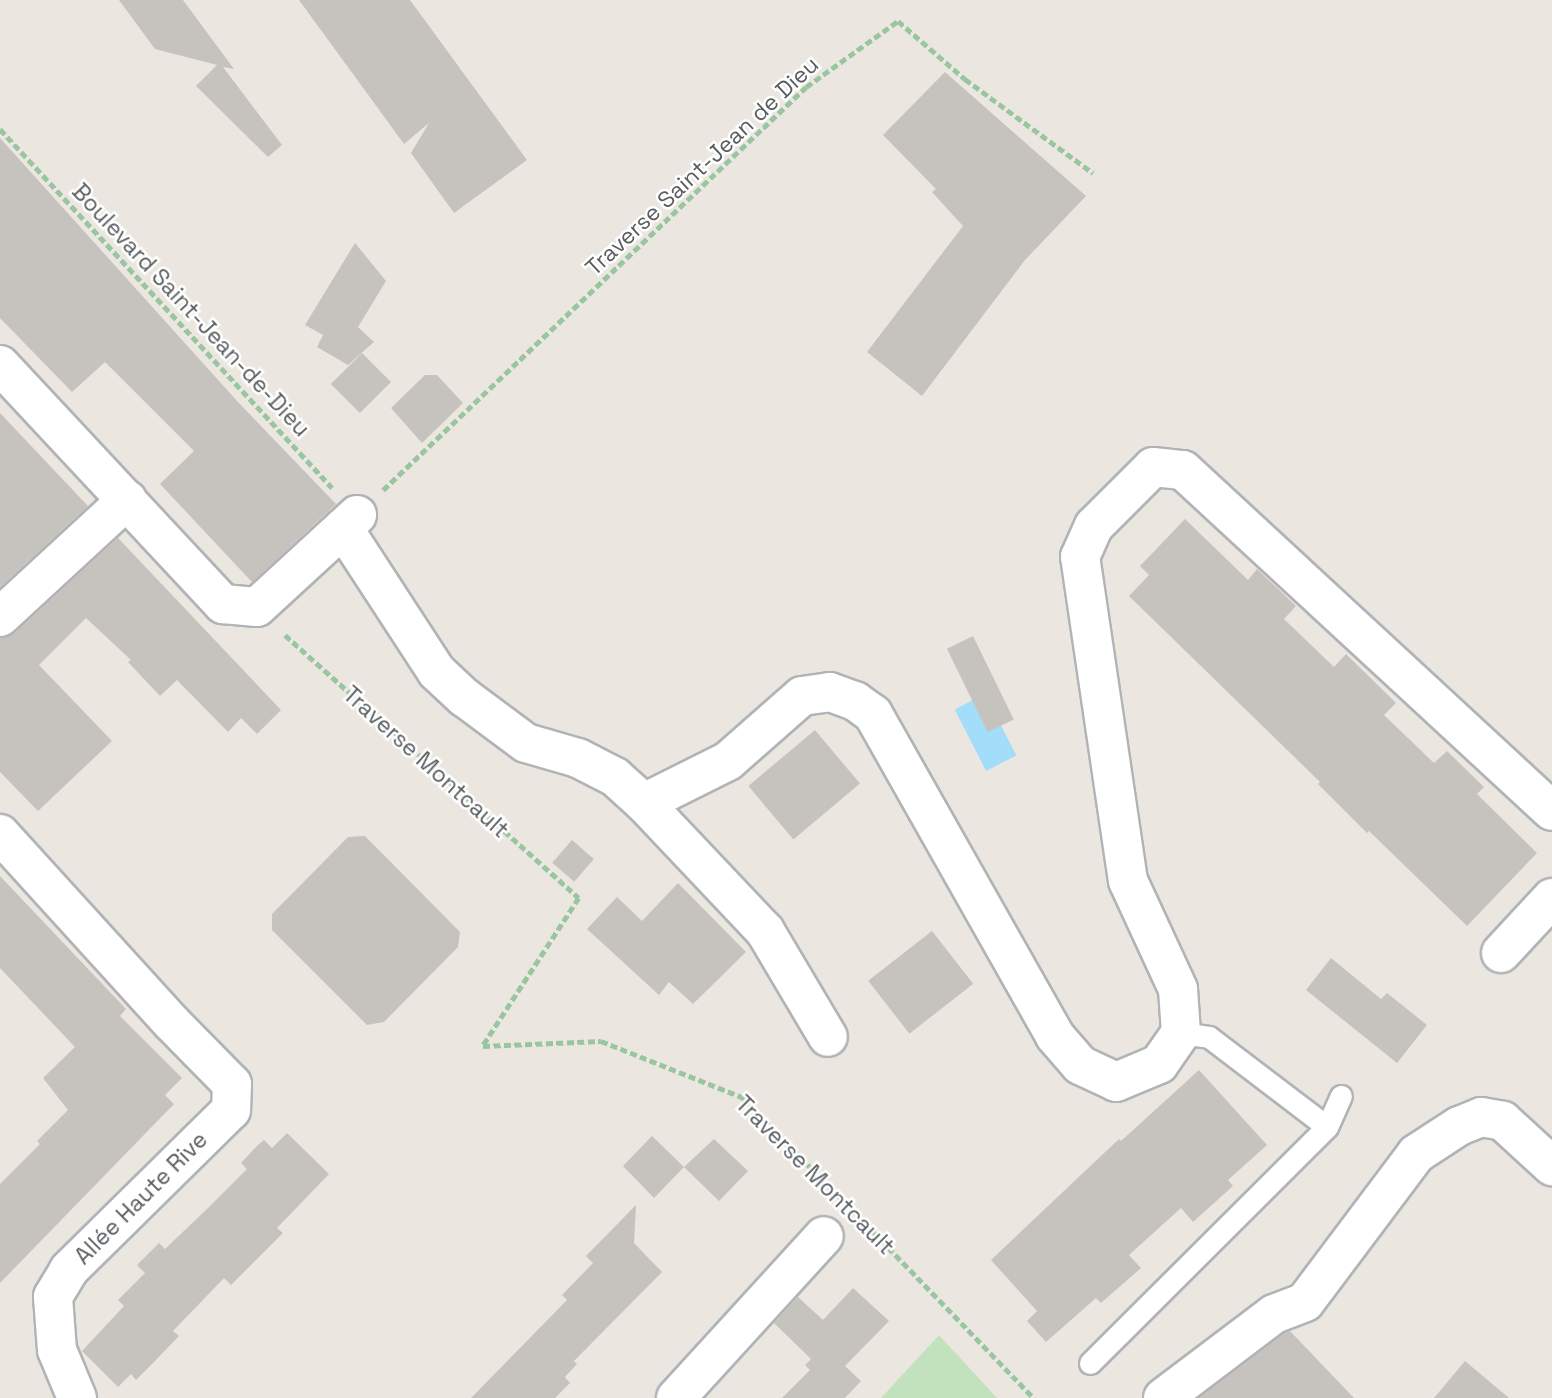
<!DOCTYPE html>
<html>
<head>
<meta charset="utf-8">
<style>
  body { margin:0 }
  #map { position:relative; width:1552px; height:1398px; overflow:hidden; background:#ebe7e0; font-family:"Space Grotesk",sans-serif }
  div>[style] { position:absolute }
  .green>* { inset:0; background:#c2e2be }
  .water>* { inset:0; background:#a2ddf9; transform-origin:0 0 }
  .building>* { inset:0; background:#c6c2bd; transform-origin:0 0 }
  .path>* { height:4.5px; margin-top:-2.25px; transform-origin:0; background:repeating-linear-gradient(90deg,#99c5a0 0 7px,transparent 0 10.5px) }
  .roads { filter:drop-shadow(2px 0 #b1b4b7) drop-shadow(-2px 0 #b1b4b7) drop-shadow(0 2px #b1b4b7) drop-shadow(0 -2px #b1b4b7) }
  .lane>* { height:21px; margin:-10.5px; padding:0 10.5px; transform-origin:10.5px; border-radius:10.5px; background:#fff }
  .street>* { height:38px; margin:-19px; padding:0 19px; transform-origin:19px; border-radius:19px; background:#fff }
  span { translate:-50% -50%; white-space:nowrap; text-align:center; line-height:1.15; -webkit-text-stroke:5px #fff; paint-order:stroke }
  .street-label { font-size:23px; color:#595d60 }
</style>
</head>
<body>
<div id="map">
  <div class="green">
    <div style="clip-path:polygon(939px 1335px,997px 1398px,881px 1398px)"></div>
  </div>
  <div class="water">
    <div style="left:985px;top:694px;width:69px;height:34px;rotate:63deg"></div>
  </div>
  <div class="building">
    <div style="clip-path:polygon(119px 0,183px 0,234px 69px,223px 67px,282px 145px,268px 157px,196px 86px,217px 65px,155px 49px)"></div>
    <div style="clip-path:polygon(299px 0,410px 0,527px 160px,454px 213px,411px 153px,429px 123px,404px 144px)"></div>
    <div style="clip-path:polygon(945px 72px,1086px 196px,1025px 260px,922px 396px,867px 352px,963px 226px,932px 192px,936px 189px,883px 135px)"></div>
    <div style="clip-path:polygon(0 138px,238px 402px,336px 504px,252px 582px,160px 484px,194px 451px,105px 362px,72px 392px,0 318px)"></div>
    <div style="clip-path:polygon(355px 243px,386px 281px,358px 327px,374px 342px,348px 365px,317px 347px,323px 335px,305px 325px)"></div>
    <div style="left:362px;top:353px;width:41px;height:44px;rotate:45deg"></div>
    <div style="clip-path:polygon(425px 375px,437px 375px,463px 403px,422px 443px,391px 408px)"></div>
    <div style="clip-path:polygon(0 413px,88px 506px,0 587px)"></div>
    <div style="clip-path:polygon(1185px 519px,1248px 580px,1257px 569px,1296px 606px,1284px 619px,1334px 667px,1346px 654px,1396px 703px,1384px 715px,1434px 763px,1447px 751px,1484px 787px,1477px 794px,1537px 853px,1467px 926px,1369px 831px,1367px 833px,1318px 784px,1320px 782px,1129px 596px,1149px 575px,1140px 566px)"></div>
    <div style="clip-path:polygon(118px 538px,281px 710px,257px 734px,241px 718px,228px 732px,177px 680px,160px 696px,128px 662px,131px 660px,86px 618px,39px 665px,112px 741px,38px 811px,0 772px,0 638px,15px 633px)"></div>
    <div style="left:973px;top:636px;width:93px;height:29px;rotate:64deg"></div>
    <div style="left:815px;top:730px;width:70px;height:87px;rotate:50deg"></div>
    <div style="clip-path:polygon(365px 836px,460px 932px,458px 947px,384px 1022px,367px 1025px,272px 930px,272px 914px,348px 837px)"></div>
    <div style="left:572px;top:840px;width:29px;height:30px;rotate:41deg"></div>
    <div style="clip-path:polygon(0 876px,126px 1009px,120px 1016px,182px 1078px,165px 1095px,174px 1104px,0 1283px,0 1184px,40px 1144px,37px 1141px,68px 1110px,43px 1078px,75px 1047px,0 968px)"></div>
    <div style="clip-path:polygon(678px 883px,746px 952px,693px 1004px,669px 982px,659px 995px,587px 929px,617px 897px,642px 921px)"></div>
    <div style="left:932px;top:931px;width:67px;height:81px;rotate:52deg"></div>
    <div style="clip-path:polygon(1331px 958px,1381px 999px,1387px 993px,1427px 1025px,1397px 1063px,1306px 990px)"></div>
    <div style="clip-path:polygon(1199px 1070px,1267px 1145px,1228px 1180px,1233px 1186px,1193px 1222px,1181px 1208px,1129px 1255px,1141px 1268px,1101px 1303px,1096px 1298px,1046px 1342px,1027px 1321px,1037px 1311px,991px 1260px,1119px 1139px,1121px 1141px)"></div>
    <div style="clip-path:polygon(287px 1133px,329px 1174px,277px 1228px,283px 1233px,231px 1285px,224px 1278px,173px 1331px,179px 1336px,152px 1364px,136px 1380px,131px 1374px,118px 1387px,82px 1351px,124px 1306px,118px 1300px,145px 1273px,137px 1265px,159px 1243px,165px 1249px,207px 1209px,247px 1169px,241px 1163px,257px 1146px,264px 1140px,272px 1148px)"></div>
    <div style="clip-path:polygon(652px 1136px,684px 1167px,714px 1139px,748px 1171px,719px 1201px,684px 1167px,654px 1198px,623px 1166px)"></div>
    <div style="clip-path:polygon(636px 1205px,634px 1243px,662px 1272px,574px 1361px,577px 1364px,565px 1377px,570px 1383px,555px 1398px,471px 1398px,567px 1300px,562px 1295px,593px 1263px,586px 1256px)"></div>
    <div style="clip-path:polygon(853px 1288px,889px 1321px,845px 1366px,861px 1381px,845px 1398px,782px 1398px,810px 1370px,805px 1365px,811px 1359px,774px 1323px,798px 1297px,823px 1320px)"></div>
    <div style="clip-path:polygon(1290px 1331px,1354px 1398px,1199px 1398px,1285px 1333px)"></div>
    <div style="clip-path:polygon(1465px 1361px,1509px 1398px,1434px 1398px)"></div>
  </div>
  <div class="path">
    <div style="left:0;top:129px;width:489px;rotate:47.2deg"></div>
    <div style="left:383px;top:490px;width:584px;rotate:-43.61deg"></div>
    <div style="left:806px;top:87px;width:113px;rotate:-35.7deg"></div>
    <div style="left:898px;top:21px;width:89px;rotate:40.9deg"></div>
    <div style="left:965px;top:79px;width:159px;rotate:36.3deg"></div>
    <div style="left:285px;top:635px;width:394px;rotate:41.8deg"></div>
    <div style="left:579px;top:898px;width:176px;rotate:123deg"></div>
    <div style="left:483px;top:1046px;width:118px;rotate:-2.4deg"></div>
    <div style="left:601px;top:1041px;width:152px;rotate:21.7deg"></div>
    <div style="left:742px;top:1097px;width:145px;rotate:45.8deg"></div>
    <div style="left:859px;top:1217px;width:252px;rotate:46deg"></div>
  </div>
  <div class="roads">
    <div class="lane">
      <div style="left:1181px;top:1033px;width:28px;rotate:8deg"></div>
      <div style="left:1209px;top:1037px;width:148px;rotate:37.3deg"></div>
      <div style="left:1090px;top:1363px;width:334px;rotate:-44.9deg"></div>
      <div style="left:1327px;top:1127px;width:34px;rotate:-66deg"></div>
    </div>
    <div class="street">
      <div style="left:0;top:365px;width:327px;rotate:47deg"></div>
      <div style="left:223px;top:604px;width:34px;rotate:5deg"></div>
      <div style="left:257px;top:607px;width:136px;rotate:-42.6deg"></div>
      <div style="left:343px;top:528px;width:172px;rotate:56.9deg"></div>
      <div style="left:437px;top:672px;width:37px;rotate:43deg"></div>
      <div style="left:464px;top:697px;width:77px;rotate:36.6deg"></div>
      <div style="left:526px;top:743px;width:54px;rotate:16.1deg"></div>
      <div style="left:578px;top:758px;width:42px;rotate:27.2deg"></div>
      <div style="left:615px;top:777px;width:39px;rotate:42deg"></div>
      <div style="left:644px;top:803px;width:94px;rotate:-26.6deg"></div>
      <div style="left:728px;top:761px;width:98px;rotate:-41.3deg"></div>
      <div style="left:802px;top:696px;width:28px;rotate:-8deg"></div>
      <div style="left:830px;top:692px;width:27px;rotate:20deg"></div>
      <div style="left:855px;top:701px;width:22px;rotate:36deg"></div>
      <div style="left:873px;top:714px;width:370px;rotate:60.5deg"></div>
      <div style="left:1055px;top:1036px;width:38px;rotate:49deg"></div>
      <div style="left:1080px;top:1065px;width:40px;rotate:25deg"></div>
      <div style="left:1116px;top:1082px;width:47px;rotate:-22.7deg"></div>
      <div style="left:1159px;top:1064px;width:38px;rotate:-55deg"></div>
      <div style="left:1181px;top:1033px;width:44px;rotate:-93.9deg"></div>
      <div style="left:1178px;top:989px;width:119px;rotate:-114.8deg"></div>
      <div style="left:1128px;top:881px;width:328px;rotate:-98.4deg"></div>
      <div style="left:1080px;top:557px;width:34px;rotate:-66deg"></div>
      <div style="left:1094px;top:526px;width:83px;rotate:-45deg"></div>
      <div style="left:1153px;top:467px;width:30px;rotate:6deg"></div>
      <div style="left:1183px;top:470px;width:502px;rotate:42.74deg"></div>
      <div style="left:0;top:617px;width:173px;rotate:-42.7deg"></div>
      <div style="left:644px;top:803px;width:176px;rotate:46.6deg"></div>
      <div style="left:765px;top:931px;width:123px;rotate:59.3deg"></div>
      <div style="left:0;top:834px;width:254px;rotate:47.7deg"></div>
      <div style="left:171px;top:1022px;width:87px;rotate:45.5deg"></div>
      <div style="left:232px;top:1084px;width:26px;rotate:92deg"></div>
      <div style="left:231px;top:1110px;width:228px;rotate:135.4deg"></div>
      <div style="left:69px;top:1270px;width:31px;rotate:121deg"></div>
      <div style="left:53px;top:1297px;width:53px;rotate:85.7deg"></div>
      <div style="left:57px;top:1350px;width:52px;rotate:67.4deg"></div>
      <div style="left:1501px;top:953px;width:75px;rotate:-47.2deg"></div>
      <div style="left:676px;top:1398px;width:219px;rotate:-47.6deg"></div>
      <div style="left:1163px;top:1398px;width:139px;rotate:-37.1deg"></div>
      <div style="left:1274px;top:1314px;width:33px;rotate:-21deg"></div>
      <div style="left:1305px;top:1302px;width:185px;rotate:-53.1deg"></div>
      <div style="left:1416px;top:1154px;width:51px;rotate:-33.1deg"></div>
      <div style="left:1459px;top:1126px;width:24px;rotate:-22deg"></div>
      <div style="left:1481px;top:1117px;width:22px;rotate:10deg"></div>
      <div style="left:1503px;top:1121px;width:67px;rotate:42.6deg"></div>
    </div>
  </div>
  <div class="street-label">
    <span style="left:702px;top:166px;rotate:-43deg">Traverse Saint-Jean de Dieu</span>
    <span style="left:191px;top:310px;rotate:47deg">Boulevard Saint-Jean-de-Dieu</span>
    <span style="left:426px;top:762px;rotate:42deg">Traverse Montcault</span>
    <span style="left:815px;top:1175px;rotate:45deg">Traverse Montcault</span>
    <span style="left:141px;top:1198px;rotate:-45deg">Allée Haute Rive</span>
  </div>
</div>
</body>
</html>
